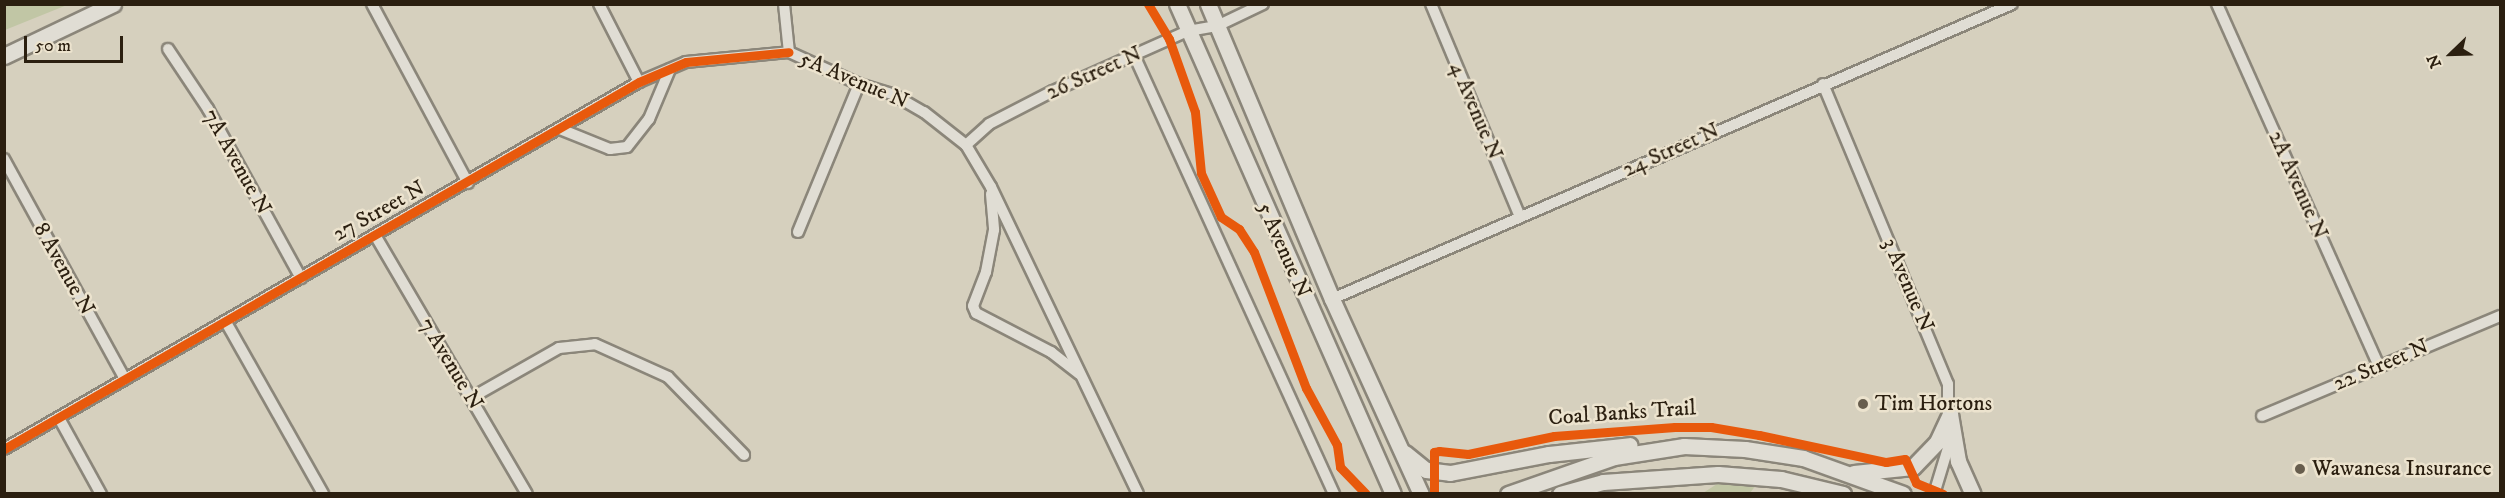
<!DOCTYPE html>
<html>
<head>
<meta charset="utf-8">
<style>
  body { margin:0 }
  #map { position:relative; width:2505px; height:498px; overflow:hidden; background:#d6d0be; font-family:"IM FELL DW Pica",serif }
  div>[style] { position:absolute }
  .green>* { inset:0; background:#c1c6a5 }
  .roads { filter:drop-shadow(2px 0 #8b867a) drop-shadow(-2px 0 #8b867a) drop-shadow(0 2px #8b867a) drop-shadow(0 -2px #8b867a) }
  .street>* { height:10px; margin:-5px; padding:0 5px; transform-origin:5px; border-radius:5px; background:#e0ddd4 }
  .secondary>* { height:15px; margin:-7.5px; padding:0 7.5px; transform-origin:7.5px; border-radius:7.5px; background:#e0ddd4 }
  .cycleway>* { height:9px; margin:-4.5px; padding:0 4.5px; transform-origin:4.5px; border-radius:4.5px; background:#e8590c }
  .dots>* { width:16px; height:16px; translate:-50% -50%; box-sizing:border-box; border:3px solid #ece3ce; border-radius:50% }
  span { translate:-50% -50%; white-space:nowrap; text-align:center; line-height:1.15; -webkit-text-stroke:5px #ece3ce; paint-order:stroke }
  .street-label { font-size:22px; color:#2b1f10 }
  .poi-label { font-size:22px; color:#2b1f10 }
  .left { translate:0 -50%; text-align:left }
  .frame { position:absolute; inset:0; border:6px solid #2b1f10; pointer-events:none }
  .north { position:absolute; left:2421px; top:24px; width:60px; height:60px; -webkit-text-stroke:4px #ece3ce; paint-order:stroke; rotate:247deg; font-size:16px; font-weight:700; line-height:24px; text-align:center; color:#2b1f10 }
  .north::after { content:''; display:block; margin:auto; width:21px; height:27px; background:#2b1f10; clip-path:polygon(50% 0,100% 100%,50% 72%,0 100%) }
  .scale { position:absolute; left:24px; top:36px; width:99px; height:27px; box-sizing:border-box; border:3px solid #2b1f10; border-top:0; padding-left:8px; font-size:18px; line-height:21px; white-space:nowrap; color:#2b1f10; -webkit-text-stroke:4px #ece3ce; paint-order:stroke }
</style>
</head>
<body>
<div id="map">
  <div class="green">
    <div style="clip-path:polygon(5px 4px,67px 4px,67px 5px,5px 30px)"></div>
    <div style="clip-path:polygon(1717px 484px,1730px 484px,1756px 485px,1750px 493px,1703px 493px)"></div>
  </div>
  <div class="roads">
    <div class="street">
      <div style="left:372px;top:4px;width:203px;rotate:61.8deg"></div>
      <div style="left:599px;top:4px;width:88px;rotate:62.9deg"></div>
      <div style="left:784px;top:4px;width:48px;rotate:84.1deg"></div>
      <div style="left:1431px;top:4px;width:231px;rotate:67.3deg"></div>
      <div style="left:2217px;top:4px;width:397px;rotate:65.9deg"></div>
      <div style="left:168px;top:49px;width:72px;rotate:56.3deg"></div>
      <div style="left:208px;top:109px;width:193px;rotate:61.2deg"></div>
      <div style="left:789px;top:52px;width:77px;rotate:24.6deg"></div>
      <div style="left:859px;top:84px;width:37px;rotate:17deg"></div>
      <div style="left:894px;top:95px;width:34px;rotate:30deg"></div>
      <div style="left:924px;top:112px;width:53px;rotate:38.2deg"></div>
      <div style="left:966px;top:145px;width:49px;rotate:59.2deg"></div>
      <div style="left:991px;top:187px;width:340px;rotate:64.4deg"></div>
      <div style="left:1134px;top:55px;width:482px;rotate:65.5deg"></div>
      <div style="left:1823px;top:84px;width:325px;rotate:67.4deg"></div>
      <div style="left:1948px;top:384px;width:64px;rotate:90deg"></div>
      <div style="left:1948px;top:448px;width:48px;rotate:106.9deg"></div>
      <div style="left:560px;top:129px;width:54px;rotate:21.8deg"></div>
      <div style="left:610px;top:149px;width:17px;rotate:-7deg"></div>
      <div style="left:627px;top:147px;width:36px;rotate:-52deg"></div>
      <div style="left:649px;top:119px;width:54px;rotate:-67.2deg"></div>
      <div style="left:966px;top:145px;width:31px;rotate:-42deg"></div>
      <div style="left:989px;top:124px;width:72px;rotate:-27.3deg"></div>
      <div style="left:1053px;top:91px;width:148px;rotate:-24deg"></div>
      <div style="left:1188px;top:31px;width:29px;rotate:-10deg"></div>
      <div style="left:1217px;top:26px;width:51px;rotate:-25.6deg"></div>
      <div style="left:4px;top:159px;width:251px;rotate:61.2deg"></div>
      <div style="left:991px;top:194px;width:36px;rotate:85deg"></div>
      <div style="left:994px;top:230px;width:43px;rotate:100.8deg"></div>
      <div style="left:986px;top:272px;width:36px;rotate:111deg"></div>
      <div style="left:973px;top:306px;width:8px;rotate:67deg"></div>
      <div style="left:976px;top:313px;width:85px;rotate:27.5deg"></div>
      <div style="left:1051px;top:352px;width:36px;rotate:38deg"></div>
      <div style="left:798px;top:232px;width:160px;rotate:-67.6deg"></div>
      <div style="left:375px;top:235px;width:300px;rotate:59.6deg"></div>
      <div style="left:1332px;top:299px;width:741px;rotate:-23.45deg"></div>
      <div style="left:227px;top:324px;width:195px;rotate:60.5deg"></div>
      <div style="left:471px;top:398px;width:101px;rotate:-29.6deg"></div>
      <div style="left:559px;top:348px;width:36px;rotate:-6deg"></div>
      <div style="left:595px;top:344px;width:80px;rotate:24.3deg"></div>
      <div style="left:668px;top:377px;width:109px;rotate:45.7deg"></div>
      <div style="left:2262px;top:416px;width:258px;rotate:-22.8deg"></div>
      <div style="left:59px;top:418px;width:87px;rotate:61.1deg"></div>
      <div style="left:4px;top:449px;width:733px;rotate:-30.03deg"></div>
      <div style="left:639px;top:82px;width:51px;rotate:-23.1deg"></div>
      <div style="left:686px;top:62px;width:103px;rotate:-5.5deg"></div>
    </div>
    <div class="secondary">
      <div style="left:1177px;top:4px;width:535px;rotate:66.21deg"></div>
      <div style="left:1208px;top:4px;width:320px;rotate:67.2deg"></div>
      <div style="left:1332px;top:299px;width:214px;rotate:65.5deg"></div>
      <div style="left:4px;top:56px;width:121px;rotate:-25.5deg"></div>
      <div style="left:1950px;top:414px;width:48px;rotate:80.3deg"></div>
      <div style="left:1958px;top:461px;width:36px;rotate:66deg"></div>
      <div style="left:1405px;top:453px;width:27px;rotate:39deg"></div>
      <div style="left:1426px;top:470px;width:24px;rotate:7deg"></div>
      <div style="left:1450px;top:473px;width:101px;rotate:-10.9deg"></div>
      <div style="left:1549px;top:454px;width:81px;rotate:-6.3deg"></div>
      <div style="left:1854px;top:473px;width:59px;rotate:-5.8deg"></div>
      <div style="left:1913px;top:467px;width:35px;rotate:-46deg"></div>
      <div style="left:1937px;top:442px;width:31px;rotate:-65deg"></div>
      <div style="left:1508px;top:494px;width:112px;rotate:-19.2deg"></div>
      <div style="left:1614px;top:457px;width:71px;rotate:-8.9deg"></div>
      <div style="left:1684px;top:446px;width:61px;rotate:2.8deg"></div>
      <div style="left:1745px;top:449px;width:59px;rotate:8.8deg"></div>
      <div style="left:1803px;top:458px;width:106px;rotate:19.8deg"></div>
      <div style="left:1560px;top:494px;width:45px;rotate:-15.6deg"></div>
      <div style="left:1603px;top:482px;width:115px;rotate:-4deg"></div>
      <div style="left:1718px;top:474px;width:63px;rotate:4.5deg"></div>
      <div style="left:1781px;top:479px;width:64px;rotate:13.6deg"></div>
    </div>
  </div>
  <div class="cycleway">
    <div style="left:1148px;top:4px;width:41px;rotate:59deg"></div>
    <div style="left:1169px;top:39px;width:77px;rotate:70.4deg"></div>
    <div style="left:1195px;top:112px;width:61px;rotate:84.4deg"></div>
    <div style="left:1201px;top:173px;width:48px;rotate:65.6deg"></div>
    <div style="left:1221px;top:217px;width:22px;rotate:34deg"></div>
    <div style="left:1239px;top:229px;width:27px;rotate:57deg"></div>
    <div style="left:1254px;top:252px;width:146px;rotate:69.1deg"></div>
    <div style="left:1306px;top:388px;width:65px;rotate:61.5deg"></div>
    <div style="left:1337px;top:445px;width:22px;rotate:82deg"></div>
    <div style="left:1340px;top:467px;width:37px;rotate:46deg"></div>
    <div style="left:4px;top:449px;width:733px;rotate:-30.03deg"></div>
    <div style="left:639px;top:82px;width:51px;rotate:-23.1deg"></div>
    <div style="left:686px;top:62px;width:103px;rotate:-5.5deg"></div>
    <div style="left:1434px;top:494px;width:42px;rotate:-90deg"></div>
    <div style="left:1434px;top:452px;width:5px;rotate:-11deg"></div>
    <div style="left:1439px;top:451px;width:29px;rotate:6deg"></div>
    <div style="left:1468px;top:454px;width:88px;rotate:-11.8deg"></div>
    <div style="left:1554px;top:436px;width:121px;rotate:-4.3deg"></div>
    <div style="left:1675px;top:427px;width:36px"></div>
    <div style="left:1711px;top:427px;width:49px;rotate:9.5deg"></div>
    <div style="left:1759px;top:435px;width:130px;rotate:12deg"></div>
    <div style="left:1886px;top:462px;width:19px;rotate:-9deg"></div>
    <div style="left:1905px;top:459px;width:26px;rotate:65deg"></div>
    <div style="left:1916px;top:483px;width:29px;rotate:22deg"></div>
  </div>
  <div class="dots">
    <div style="left:1863px;top:404px;background:#675d4d"></div>
    <div style="left:2300px;top:469px;background:#675d4d"></div>
  </div>
  <div class="street-label">
    <span style="left:1094px;top:73px;rotate:-24deg">26 Street N</span>
    <span style="left:854px;top:80px;rotate:23deg">5A Avenue N</span>
    <span style="left:1476px;top:111px;rotate:67deg">4 Avenue N</span>
    <span style="left:1671px;top:150px;rotate:-24deg">24 Street N</span>
    <span style="left:237px;top:162px;rotate:61deg">7A Avenue N</span>
    <span style="left:2298px;top:185px;rotate:66deg">2A Avenue N</span>
    <span style="left:379px;top:211px;rotate:-29deg">27 Street N</span>
    <span style="left:1284px;top:250px;rotate:66deg">5 Avenue N</span>
    <span style="left:64px;top:269px;rotate:61deg">8 Avenue N</span>
    <span style="left:1908px;top:285px;rotate:67deg">3 Avenue N</span>
    <span style="left:451px;top:364px;rotate:59deg">7 Avenue N</span>
    <span style="left:2381px;top:365px;rotate:-23deg">22 Street N</span>
    <span style="left:1622px;top:413px;rotate:-4deg">Coal Banks Trail</span>
  </div>
  <div class="poi-label">
    <span class="left" style="left:1875px;top:404px">Tim Hortons</span>
    <span class="left" style="left:2312px;top:469px">Wawanesa Insurance</span>
  </div>
  <div class="frame"></div>
  <div class="north">N</div>
  <div class="scale">50 m</div>
</div>
</body>
</html>
